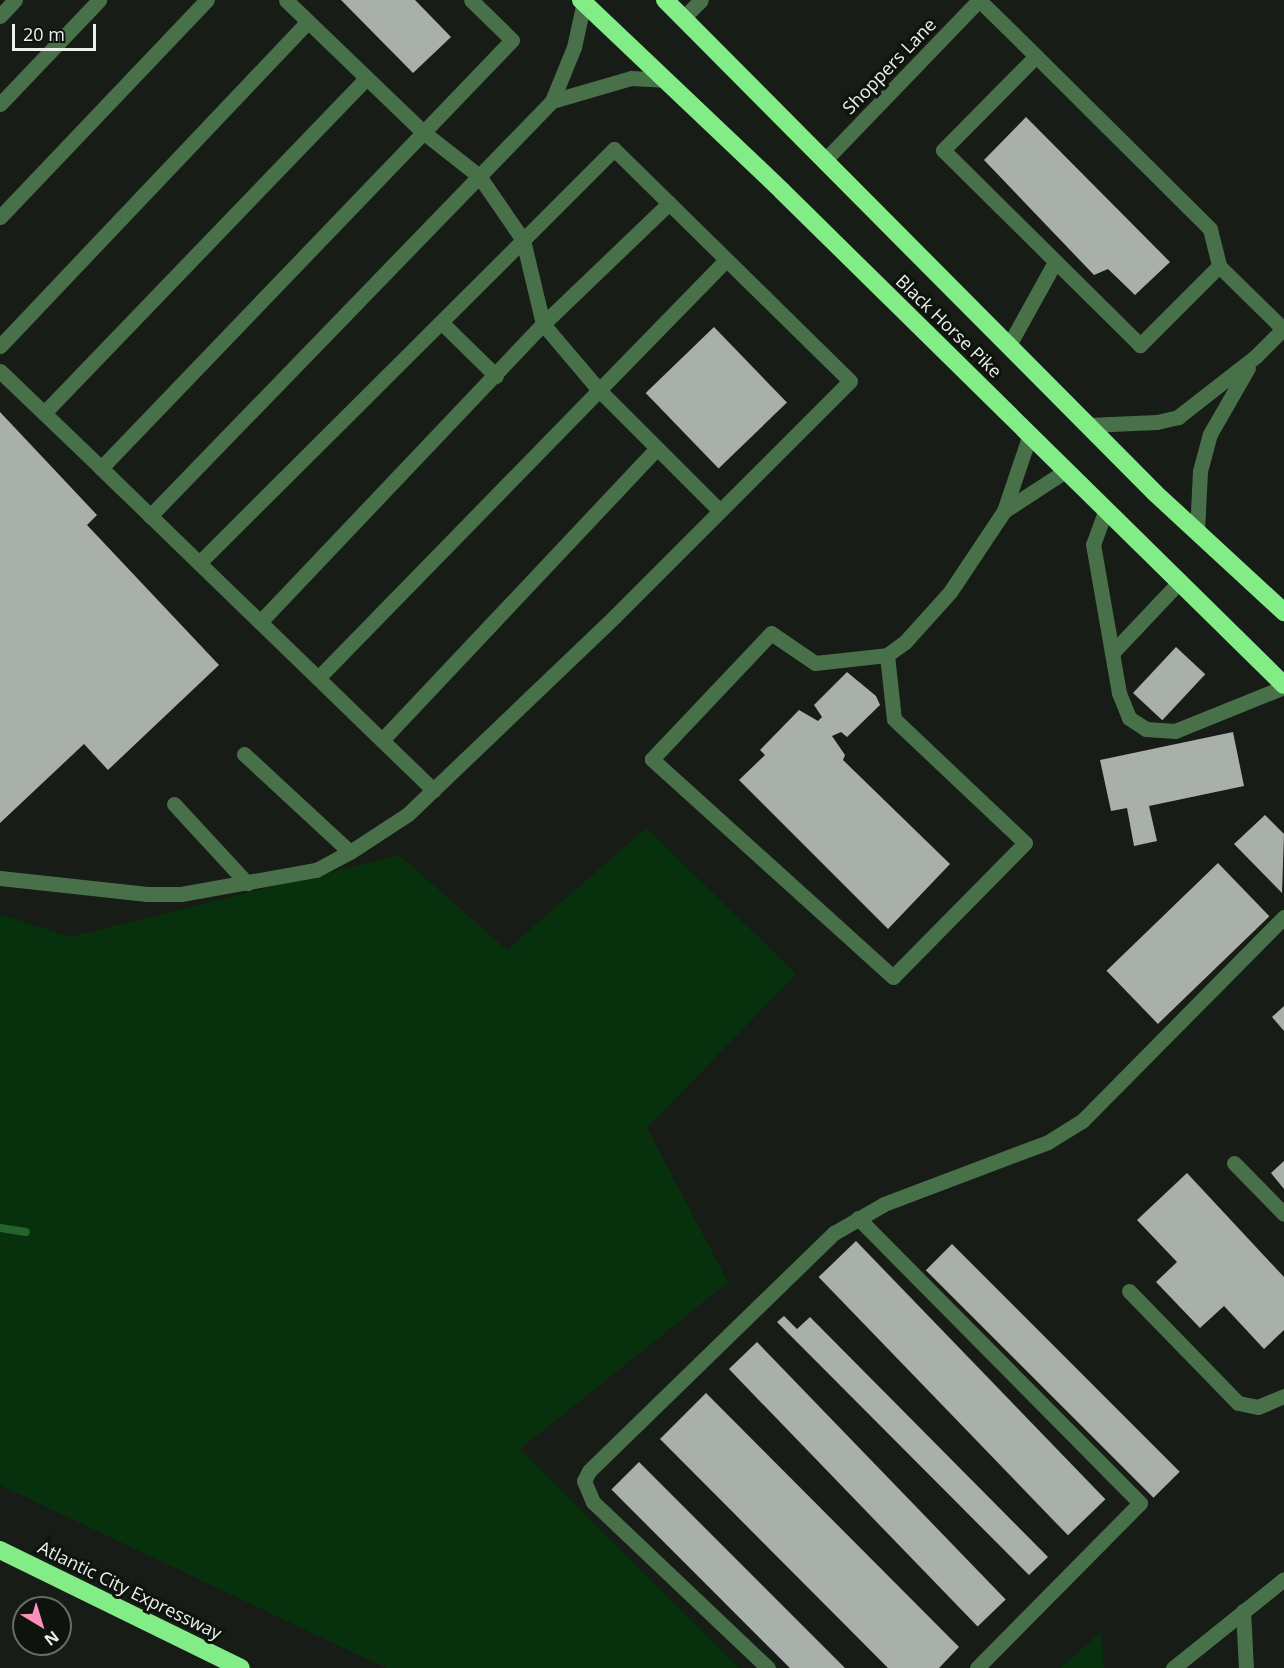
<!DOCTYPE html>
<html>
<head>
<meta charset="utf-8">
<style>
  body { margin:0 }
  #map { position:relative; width:1284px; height:1668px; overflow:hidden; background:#171c17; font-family:"Open Sans",sans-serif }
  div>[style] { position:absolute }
  .green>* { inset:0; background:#07310c }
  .stream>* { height:8px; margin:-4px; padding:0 4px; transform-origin:4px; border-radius:4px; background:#246329 }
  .building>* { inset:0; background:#a9b0a9; transform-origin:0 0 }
  .minor>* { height:15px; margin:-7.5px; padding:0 7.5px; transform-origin:7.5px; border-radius:7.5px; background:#487149 }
  .highway>* { height:18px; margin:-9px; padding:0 9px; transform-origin:9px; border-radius:9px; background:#82ed87 }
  span { translate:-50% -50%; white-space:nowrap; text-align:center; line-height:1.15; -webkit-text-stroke:6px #0e130e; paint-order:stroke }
  .street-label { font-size:18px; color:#edf1ed }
  .north { position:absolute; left:12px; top:1596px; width:60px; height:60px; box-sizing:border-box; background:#0e130e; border:2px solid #676c67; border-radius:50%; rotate:142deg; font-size:16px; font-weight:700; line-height:24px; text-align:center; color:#edf1ed }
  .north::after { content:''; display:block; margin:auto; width:21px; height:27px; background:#fe8ebc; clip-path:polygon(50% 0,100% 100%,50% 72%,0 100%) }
  .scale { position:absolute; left:12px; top:24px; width:84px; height:27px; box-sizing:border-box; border:3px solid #edf1ed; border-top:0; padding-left:8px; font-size:18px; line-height:21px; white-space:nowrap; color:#edf1ed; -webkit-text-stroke:4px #0e130e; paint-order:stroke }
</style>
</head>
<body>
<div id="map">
  <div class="green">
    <div style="clip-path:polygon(646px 828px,796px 974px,647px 1128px,728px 1282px,520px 1449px,739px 1668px,386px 1668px,0 1485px,0 914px,70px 937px,399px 855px,507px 950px)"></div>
    <div style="clip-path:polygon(1101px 1632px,1104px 1668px,1060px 1668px)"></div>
  </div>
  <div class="stream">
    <div style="left:0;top:1228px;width:26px;rotate:9deg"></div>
  </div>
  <div class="building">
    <div style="clip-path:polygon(341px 0,415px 0,451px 37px,413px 73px)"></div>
    <div style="clip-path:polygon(1026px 117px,1170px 262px,1135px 295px,1108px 269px,1094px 275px,984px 160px)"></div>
    <div style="left:714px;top:327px;width:105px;height:95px;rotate:46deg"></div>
    <div style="clip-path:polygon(0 412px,97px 515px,87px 525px,219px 665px,108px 770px,84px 744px,0 823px)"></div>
    <div style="left:1176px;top:647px;width:40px;height:63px;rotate:43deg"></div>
    <div style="clip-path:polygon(847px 672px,876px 696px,880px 705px,847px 737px,841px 732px,832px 736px,845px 755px,843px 760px,950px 864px,888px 929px,739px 780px,765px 755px,760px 750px,799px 710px,818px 721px,822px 717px,814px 705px)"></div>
    <div style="clip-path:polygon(1233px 732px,1244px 786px,1149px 806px,1157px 841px,1134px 846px,1127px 808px,1111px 811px,1100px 760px)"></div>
    <div style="clip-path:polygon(1265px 815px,1284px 834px,1282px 893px,1234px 844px)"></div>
    <div style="left:1218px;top:863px;width:74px;height:155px;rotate:46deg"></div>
    <div style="clip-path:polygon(1284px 1006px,1284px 1031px,1272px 1017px)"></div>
    <div style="clip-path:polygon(1284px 1161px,1284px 1189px,1271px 1173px)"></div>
    <div style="clip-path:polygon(1187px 1173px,1284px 1277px,1284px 1330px,1264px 1349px,1224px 1306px,1200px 1328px,1156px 1282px,1177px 1262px,1137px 1220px)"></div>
    <div style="left:856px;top:1241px;width:359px;height:52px;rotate:46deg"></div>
    <div style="left:952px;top:1244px;width:322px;height:37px;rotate:45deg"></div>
    <div style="clip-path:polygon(784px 1316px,797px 1329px,810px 1317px,1048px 1557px,1029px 1575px,777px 1322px)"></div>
    <div style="left:757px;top:1342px;width:358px;height:39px;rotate:46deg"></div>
    <div style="clip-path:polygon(706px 1393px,959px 1647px,939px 1668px,888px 1668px,660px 1439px)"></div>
    <div style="left:639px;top:1462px;width:291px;height:39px;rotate:45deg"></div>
  </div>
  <div class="minor">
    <div style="left:979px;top:0;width:80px;rotate:44.5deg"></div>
    <div style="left:0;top:16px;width:22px;rotate:-47deg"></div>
    <div style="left:683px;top:18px;width:25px;rotate:-45deg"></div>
    <div style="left:1036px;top:56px;width:245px;rotate:44.8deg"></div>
    <div style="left:1210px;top:229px;width:38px;rotate:76deg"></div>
    <div style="left:1219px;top:266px;width:112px;rotate:135deg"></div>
    <div style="left:1140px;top:345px;width:277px;rotate:-135.3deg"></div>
    <div style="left:943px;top:150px;width:132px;rotate:-45.3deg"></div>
    <div style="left:552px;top:101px;width:82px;rotate:-16.2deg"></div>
    <div style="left:631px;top:78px;width:34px;rotate:3deg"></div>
    <div style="left:0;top:104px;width:144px;rotate:-46.4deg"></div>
    <div style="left:826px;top:159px;width:221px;rotate:-46.1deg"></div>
    <div style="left:0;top:217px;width:300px;rotate:-46.4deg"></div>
    <div style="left:1219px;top:266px;width:90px;rotate:44.5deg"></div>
    <div style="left:441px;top:322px;width:77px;rotate:44.5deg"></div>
    <div style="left:1009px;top:345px;width:95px;rotate:-61deg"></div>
    <div style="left:0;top:346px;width:447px;rotate:-46.5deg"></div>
    <div style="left:0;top:371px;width:140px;rotate:43.8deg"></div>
    <div style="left:101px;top:468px;width:593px;rotate:-46.16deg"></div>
    <div style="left:512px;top:40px;width:57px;rotate:-135.7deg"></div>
    <div style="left:44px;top:413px;width:465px;rotate:-46.1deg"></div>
    <div style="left:1088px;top:425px;width:69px;rotate:-2.5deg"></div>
    <div style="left:1157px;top:422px;width:22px;rotate:-13deg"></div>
    <div style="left:1178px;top:417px;width:99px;rotate:-38deg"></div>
    <div style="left:1256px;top:356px;width:40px;rotate:-45deg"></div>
    <div style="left:101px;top:468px;width:463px;rotate:44.1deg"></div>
    <div style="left:1106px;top:509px;width:37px;rotate:110deg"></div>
    <div style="left:1093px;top:544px;width:151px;rotate:80.1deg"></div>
    <div style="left:1119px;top:693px;width:27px;rotate:68deg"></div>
    <div style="left:1129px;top:718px;width:20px;rotate:33deg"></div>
    <div style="left:1146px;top:729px;width:29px;rotate:4deg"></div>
    <div style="left:1175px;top:731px;width:118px;rotate:-22deg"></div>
    <div style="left:1004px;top:511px;width:75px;rotate:-33.1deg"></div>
    <div style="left:150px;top:516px;width:578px;rotate:-45.91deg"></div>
    <div style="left:552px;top:101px;width:58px;rotate:-67.8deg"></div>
    <div style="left:574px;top:47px;width:46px;rotate:-77.5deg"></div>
    <div style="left:1197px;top:532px;width:61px;rotate:-87.2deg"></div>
    <div style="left:1200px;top:471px;width:38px;rotate:-75deg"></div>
    <div style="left:1210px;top:434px;width:76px;rotate:-60.1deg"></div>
    <div style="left:199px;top:563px;width:457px;rotate:-44.9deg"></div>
    <div style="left:523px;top:240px;width:86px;rotate:76.6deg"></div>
    <div style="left:543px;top:324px;width:87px;rotate:49.7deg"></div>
    <div style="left:599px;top:390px;width:168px;rotate:45deg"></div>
    <div style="left:260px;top:622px;width:411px;rotate:-46.5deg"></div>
    <div style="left:543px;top:324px;width:175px;rotate:-43.8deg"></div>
    <div style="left:1112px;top:653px;width:99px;rotate:-46.6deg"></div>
    <div style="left:887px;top:655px;width:64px;rotate:83.8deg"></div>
    <div style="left:894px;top:719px;width:180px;rotate:43.4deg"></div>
    <div style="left:1025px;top:843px;width:188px;rotate:134.6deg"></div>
    <div style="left:893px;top:977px;width:325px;rotate:-137.9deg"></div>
    <div style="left:652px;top:759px;width:173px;rotate:-46.6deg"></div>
    <div style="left:771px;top:633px;width:53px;rotate:34.3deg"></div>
    <div style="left:815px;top:663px;width:72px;rotate:-6.3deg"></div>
    <div style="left:887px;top:655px;width:22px;rotate:-36deg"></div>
    <div style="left:905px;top:642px;width:67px;rotate:-48deg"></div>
    <div style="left:950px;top:592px;width:97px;rotate:-56.3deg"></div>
    <div style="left:1004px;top:511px;width:81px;rotate:-71.3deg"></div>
    <div style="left:318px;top:678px;width:584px;rotate:-45.69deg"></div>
    <div style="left:382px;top:740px;width:401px;rotate:-46.7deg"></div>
    <div style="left:244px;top:754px;width:144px;rotate:42.8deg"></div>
    <div style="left:174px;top:804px;width:108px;rotate:47.3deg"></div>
    <div style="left:0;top:878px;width:148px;rotate:6.2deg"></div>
    <div style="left:147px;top:894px;width:34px"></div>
    <div style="left:181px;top:894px;width:137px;rotate:-10.1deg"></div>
    <div style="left:316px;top:870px;width:38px;rotate:-28deg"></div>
    <div style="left:350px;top:852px;width:69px;rotate:-33.2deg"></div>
    <div style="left:408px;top:814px;width:286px;rotate:-43.7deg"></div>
    <div style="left:615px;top:616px;width:332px;rotate:-45deg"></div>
    <div style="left:850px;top:381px;width:331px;rotate:-135.5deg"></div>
    <div style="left:614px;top:149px;width:129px;rotate:135deg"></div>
    <div style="left:523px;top:240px;width:78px;rotate:-124.5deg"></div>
    <div style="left:479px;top:176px;width:71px;rotate:-141.8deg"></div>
    <div style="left:423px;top:132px;width:190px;rotate:-136.1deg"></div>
    <div style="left:1234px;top:1163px;width:71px;rotate:45.6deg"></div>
    <div style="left:858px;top:1218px;width:401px;rotate:45.3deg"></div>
    <div style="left:1140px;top:1503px;width:232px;rotate:134.7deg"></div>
    <div style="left:1129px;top:1291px;width:156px;rotate:45.8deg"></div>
    <div style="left:1238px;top:1403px;width:20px;rotate:11deg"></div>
    <div style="left:1258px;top:1407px;width:28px;rotate:-23deg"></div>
    <div style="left:1243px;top:1611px;width:57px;rotate:87deg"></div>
    <div style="left:768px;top:1668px;width:241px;rotate:-136.5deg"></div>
    <div style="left:593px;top:1502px;width:23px;rotate:-113deg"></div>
    <div style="left:584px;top:1481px;width:11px;rotate:-63deg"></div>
    <div style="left:589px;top:1471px;width:342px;rotate:-44.2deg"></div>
    <div style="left:834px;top:1233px;width:58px;rotate:-30.1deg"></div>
    <div style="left:884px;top:1204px;width:175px;rotate:-20.7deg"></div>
    <div style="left:1048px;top:1142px;width:40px;rotate:-32deg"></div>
    <div style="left:1082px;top:1121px;width:287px;rotate:-45.3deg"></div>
    <div style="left:1173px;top:1668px;width:142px;rotate:-38.7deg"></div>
  </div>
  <div class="highway">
    <div style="left:581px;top:0;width:277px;rotate:43.5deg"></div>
    <div style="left:782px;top:191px;width:704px;rotate:44.54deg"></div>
    <div style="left:665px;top:0;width:695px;rotate:45.17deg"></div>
    <div style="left:1155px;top:493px;width:176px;rotate:42.7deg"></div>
    <div style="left:0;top:1550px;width:268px;rotate:26.1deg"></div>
  </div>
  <div class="street-label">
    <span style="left:889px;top:66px;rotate:-46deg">Shoppers Lane</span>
    <span style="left:949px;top:326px;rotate:44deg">Black Horse Pike</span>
    <span style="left:130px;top:1590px;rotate:26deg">Atlantic City Expressway</span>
  </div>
  <div class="north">N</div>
  <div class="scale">20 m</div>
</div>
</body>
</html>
